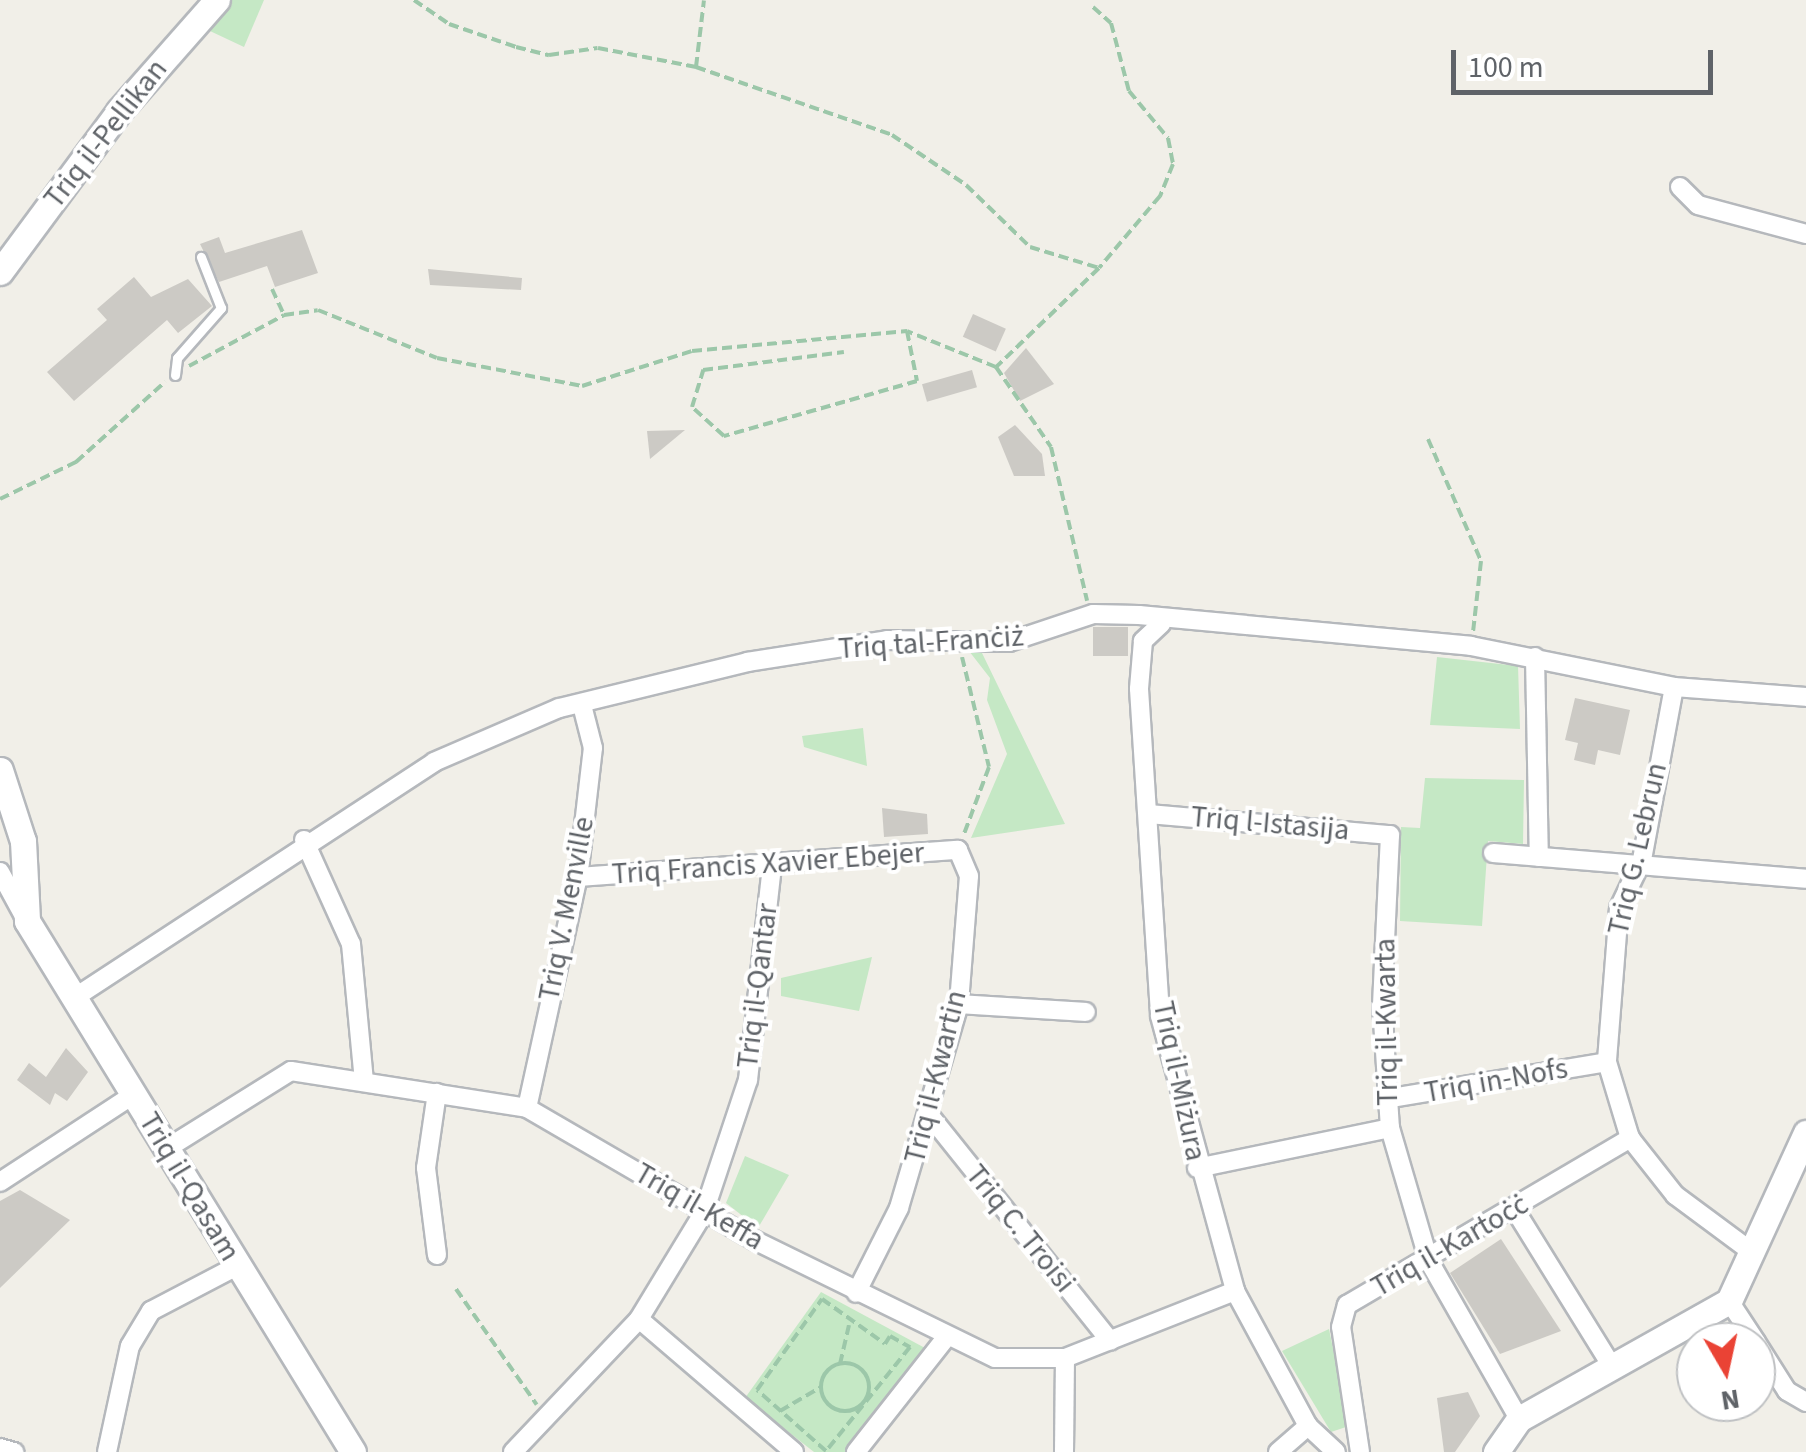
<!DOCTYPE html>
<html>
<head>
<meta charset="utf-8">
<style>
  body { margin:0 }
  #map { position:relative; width:1806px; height:1452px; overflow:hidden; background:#f1efe8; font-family:"Source Sans 3",sans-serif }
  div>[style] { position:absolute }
  .green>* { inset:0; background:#c5e8c5 }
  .building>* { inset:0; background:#cccac5; transform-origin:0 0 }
  .path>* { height:4px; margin-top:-2px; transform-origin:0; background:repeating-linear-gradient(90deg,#9cc7a9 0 10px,transparent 0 15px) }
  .path>.ring { margin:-2px; padding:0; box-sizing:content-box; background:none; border:4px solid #9cc7a9; border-radius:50% }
  .roads { filter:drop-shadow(2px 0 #b5b8bc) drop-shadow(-2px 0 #b5b8bc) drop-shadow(0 2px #b5b8bc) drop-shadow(0 -2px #b5b8bc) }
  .lane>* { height:9px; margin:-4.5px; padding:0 4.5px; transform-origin:4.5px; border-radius:4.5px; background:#fff }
  .street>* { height:18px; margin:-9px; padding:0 9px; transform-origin:9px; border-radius:9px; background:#fff }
  .secondary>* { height:25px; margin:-12.5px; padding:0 12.5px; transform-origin:12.5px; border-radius:12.5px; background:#fff }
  span { translate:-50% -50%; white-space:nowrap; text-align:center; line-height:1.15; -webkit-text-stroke:8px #fff; paint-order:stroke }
  .street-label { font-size:30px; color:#5f6368 }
  .north { position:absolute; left:1676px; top:1322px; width:100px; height:100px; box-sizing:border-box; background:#fff; border:2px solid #bfc1c3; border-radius:50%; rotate:171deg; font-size:28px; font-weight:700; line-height:40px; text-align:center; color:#5f6368 }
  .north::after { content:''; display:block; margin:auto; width:35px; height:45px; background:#ea4335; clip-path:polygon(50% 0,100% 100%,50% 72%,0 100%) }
  .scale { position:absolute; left:1451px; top:50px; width:262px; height:45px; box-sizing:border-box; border:5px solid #5f6368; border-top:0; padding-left:12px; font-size:30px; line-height:35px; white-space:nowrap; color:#5f6368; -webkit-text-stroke:8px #fff; paint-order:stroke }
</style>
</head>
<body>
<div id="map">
  <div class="green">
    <div style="clip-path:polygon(232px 0,264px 0,244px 47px,210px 31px)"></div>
    <div style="clip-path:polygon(1010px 647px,982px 653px,1065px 824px,971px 838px,1007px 754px,987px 700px,990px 678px,969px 651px)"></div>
    <div style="clip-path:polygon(1437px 657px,1518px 666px,1520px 729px,1430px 725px)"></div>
    <div style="clip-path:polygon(863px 728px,867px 766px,804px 747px,802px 736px)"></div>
    <div style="clip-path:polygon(1425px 778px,1524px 780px,1523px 844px,1488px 841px,1482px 926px,1400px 921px,1401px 827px,1420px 828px)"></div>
    <div style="clip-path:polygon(872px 957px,859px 1011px,781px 996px,781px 978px)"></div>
    <div style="clip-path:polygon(745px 1156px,789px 1175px,758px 1228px,726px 1203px)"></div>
    <div style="clip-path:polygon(821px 1292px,925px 1348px,845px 1452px,814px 1452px,745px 1398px)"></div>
    <div style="clip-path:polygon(1329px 1329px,1349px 1426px,1331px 1432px,1282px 1351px)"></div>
  </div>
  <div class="building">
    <div style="clip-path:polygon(302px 230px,318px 273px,275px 287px,267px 266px,219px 282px,200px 244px,219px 237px,225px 253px)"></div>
    <div style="clip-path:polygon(428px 269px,522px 278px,521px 290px,430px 285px)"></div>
    <div style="clip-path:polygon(134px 277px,151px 297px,188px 279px,212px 306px,178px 333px,167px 320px,74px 401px,47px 372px,107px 320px,97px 309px)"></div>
    <div style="left:973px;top:314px;width:36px;height:25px;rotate:24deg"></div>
    <div style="clip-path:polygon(1026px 348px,1054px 384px,1020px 401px,1004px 373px)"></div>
    <div style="left:972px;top:370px;width:18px;height:52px;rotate:74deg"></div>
    <div style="clip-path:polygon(1015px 425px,1042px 454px,1045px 476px,1014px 476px,998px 437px)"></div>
    <div style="clip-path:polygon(685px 430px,650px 459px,647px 431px)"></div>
    <div style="left:1093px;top:627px;width:35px;height:29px"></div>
    <div style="clip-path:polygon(1575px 698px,1630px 710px,1620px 755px,1598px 750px,1595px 765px,1574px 760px,1578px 743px,1565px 740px)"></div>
    <div style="clip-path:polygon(882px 808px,927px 814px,928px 834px,884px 837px)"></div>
    <div style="clip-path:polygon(66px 1048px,88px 1072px,67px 1101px,55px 1093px,50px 1105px,17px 1080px,29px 1063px,46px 1077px)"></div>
    <div style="clip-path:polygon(20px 1190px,70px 1220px,0 1288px,0 1201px)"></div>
    <div style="clip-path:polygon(1501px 1239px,1561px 1331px,1500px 1354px,1450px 1273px)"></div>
    <div style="clip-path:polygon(1468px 1392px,1480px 1416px,1455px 1452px,1444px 1452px,1437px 1398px)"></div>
  </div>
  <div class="path">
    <div style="left:414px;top:0;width:42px;rotate:34.4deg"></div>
    <div style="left:449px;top:24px;width:71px;rotate:18.9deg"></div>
    <div style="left:516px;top:47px;width:34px;rotate:14deg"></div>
    <div style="left:549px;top:55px;width:49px;rotate:-8.1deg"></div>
    <div style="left:598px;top:48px;width:100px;rotate:11deg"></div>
    <div style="left:696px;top:67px;width:67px;rotate:-83.2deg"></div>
    <div style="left:1093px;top:7px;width:24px;rotate:42deg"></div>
    <div style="left:1111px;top:23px;width:70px;rotate:75.2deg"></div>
    <div style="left:1129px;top:91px;width:61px;rotate:50.3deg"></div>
    <div style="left:1168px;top:138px;width:26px;rotate:79deg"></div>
    <div style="left:1173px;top:164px;width:35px;rotate:112deg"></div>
    <div style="left:1160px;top:196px;width:94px;rotate:130.3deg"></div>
    <div style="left:696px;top:67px;width:207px;rotate:19.1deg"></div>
    <div style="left:892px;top:135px;width:89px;rotate:34deg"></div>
    <div style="left:966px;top:185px;width:89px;rotate:44.1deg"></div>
    <div style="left:1030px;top:247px;width:72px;rotate:16.9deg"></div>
    <div style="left:1099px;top:268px;width:143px;rotate:136.1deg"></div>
    <div style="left:996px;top:367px;width:96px;rotate:-158deg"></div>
    <div style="left:272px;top:289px;width:29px;rotate:65deg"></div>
    <div style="left:189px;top:366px;width:108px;rotate:-28.2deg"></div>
    <div style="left:284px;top:315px;width:34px;rotate:-8deg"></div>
    <div style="left:318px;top:310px;width:128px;rotate:22deg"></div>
    <div style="left:437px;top:358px;width:148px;rotate:10.9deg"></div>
    <div style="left:582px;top:386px;width:115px;rotate:-17.7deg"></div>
    <div style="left:692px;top:351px;width:216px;rotate:-5.3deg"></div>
    <div style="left:907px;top:331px;width:51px;rotate:78.7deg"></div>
    <div style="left:917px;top:381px;width:201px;rotate:164.1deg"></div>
    <div style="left:724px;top:436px;width:43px;rotate:-137.8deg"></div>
    <div style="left:692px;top:407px;width:39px;rotate:-73deg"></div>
    <div style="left:703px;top:370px;width:142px;rotate:-7.3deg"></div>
    <div style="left:996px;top:367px;width:97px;rotate:55.5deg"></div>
    <div style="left:1051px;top:447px;width:158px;rotate:76.8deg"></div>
    <div style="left:1428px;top:439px;width:133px;rotate:66.5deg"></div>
    <div style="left:1481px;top:561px;width:71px;rotate:96.4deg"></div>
    <div style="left:0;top:499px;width:85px;rotate:-26deg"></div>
    <div style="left:76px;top:462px;width:120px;rotate:-42deg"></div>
    <div style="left:962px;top:657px;width:113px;rotate:76.2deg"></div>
    <div style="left:989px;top:767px;width:72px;rotate:110.5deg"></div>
    <div style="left:456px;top:1289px;width:141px;rotate:55.1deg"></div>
    <div style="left:822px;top:1299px;width:77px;rotate:35.5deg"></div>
    <div style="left:885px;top:1344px;width:9px;rotate:-58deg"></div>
    <div style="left:890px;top:1336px;width:23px;rotate:29deg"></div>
    <div style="left:910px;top:1347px;width:134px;rotate:128.9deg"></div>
    <div style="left:826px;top:1451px;width:92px;rotate:-138.5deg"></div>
    <div style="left:757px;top:1390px;width:112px;rotate:-54.5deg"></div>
    <div class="ring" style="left:821px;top:1363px;width:44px;height:44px"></div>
    <div style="left:840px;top:1364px;width:40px;rotate:-77deg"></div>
    <div style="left:780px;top:1411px;width:48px;rotate:-30.3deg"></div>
  </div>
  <div class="roads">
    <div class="lane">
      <div style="left:175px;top:375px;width:17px;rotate:-83deg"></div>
      <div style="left:177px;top:358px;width:67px;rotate:-48.7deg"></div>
      <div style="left:221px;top:308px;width:55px;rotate:-111.4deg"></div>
    </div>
    <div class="street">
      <div style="left:1680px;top:187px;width:25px;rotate:45deg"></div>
      <div style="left:1698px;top:205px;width:112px;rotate:15deg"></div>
      <div style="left:1161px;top:624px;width:25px;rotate:137deg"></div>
      <div style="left:1143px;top:641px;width:48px;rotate:94.8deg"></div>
      <div style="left:1139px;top:689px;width:328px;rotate:86.3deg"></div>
      <div style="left:1160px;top:1016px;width:285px;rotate:74.7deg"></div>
      <div style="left:1235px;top:1291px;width:153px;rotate:61.6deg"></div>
      <div style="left:1308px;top:1426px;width:38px;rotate:43deg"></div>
      <div style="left:1535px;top:657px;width:200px;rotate:88.9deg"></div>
      <div style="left:1674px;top:687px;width:176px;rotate:100.5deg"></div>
      <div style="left:1642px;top:860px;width:53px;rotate:115.6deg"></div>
      <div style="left:1619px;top:908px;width:154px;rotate:94.5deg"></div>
      <div style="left:1607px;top:1062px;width:79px;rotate:73.2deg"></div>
      <div style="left:1630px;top:1138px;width:73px;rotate:51.7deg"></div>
      <div style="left:1675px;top:1195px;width:97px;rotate:36.6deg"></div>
      <div style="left:1149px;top:814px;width:242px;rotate:5deg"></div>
      <div style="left:1390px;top:835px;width:170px;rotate:92.7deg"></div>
      <div style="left:1382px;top:1005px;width:123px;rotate:86.3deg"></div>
      <div style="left:1390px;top:1128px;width:139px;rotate:73.7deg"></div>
      <div style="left:1429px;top:1261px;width:182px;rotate:60.3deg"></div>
      <div style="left:304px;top:840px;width:114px;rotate:65.7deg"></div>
      <div style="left:351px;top:944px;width:138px;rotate:84.6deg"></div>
      <div style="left:1493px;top:853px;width:314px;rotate:4.7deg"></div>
      <div style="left:0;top:872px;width:50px;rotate:61.4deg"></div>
      <div style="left:578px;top:877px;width:381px;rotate:-4.1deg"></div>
      <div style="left:958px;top:850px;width:28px;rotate:67deg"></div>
      <div style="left:969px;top:876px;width:128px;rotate:94.5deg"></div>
      <div style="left:959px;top:1004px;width:213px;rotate:106.4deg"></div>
      <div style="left:899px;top:1208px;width:95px;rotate:116.8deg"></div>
      <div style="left:74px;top:998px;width:430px;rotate:-33.2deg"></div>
      <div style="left:434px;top:762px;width:136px;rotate:-23.4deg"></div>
      <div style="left:559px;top:708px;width:194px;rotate:-13.7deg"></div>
      <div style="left:747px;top:662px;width:142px;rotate:-8.9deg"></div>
      <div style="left:887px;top:640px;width:122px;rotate:0.9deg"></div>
      <div style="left:1009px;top:642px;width:89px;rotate:-18.4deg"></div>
      <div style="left:1093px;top:614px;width:46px;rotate:1.2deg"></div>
      <div style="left:1139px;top:615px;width:333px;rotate:5.3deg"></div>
      <div style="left:1471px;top:646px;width:207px;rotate:11.4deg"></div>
      <div style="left:1674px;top:687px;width:132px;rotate:4.3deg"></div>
      <div style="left:959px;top:1004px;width:127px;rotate:3.6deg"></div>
      <div style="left:1386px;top:1099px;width:224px;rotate:-9.5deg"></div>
      <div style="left:527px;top:1108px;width:237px;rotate:-77.6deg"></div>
      <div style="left:578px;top:877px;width:130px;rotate:-83.4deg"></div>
      <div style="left:593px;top:748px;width:40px;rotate:-104.4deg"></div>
      <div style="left:930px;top:1116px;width:288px;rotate:51.3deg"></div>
      <div style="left:166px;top:1149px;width:147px;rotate:-32deg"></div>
      <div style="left:291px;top:1071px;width:239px;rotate:8.9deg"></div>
      <div style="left:527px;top:1108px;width:263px;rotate:30.2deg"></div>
      <div style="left:754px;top:1240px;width:268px;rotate:26.1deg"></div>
      <div style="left:995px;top:1358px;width:70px"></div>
      <div style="left:1065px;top:1358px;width:183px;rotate:-21.5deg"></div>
      <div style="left:1197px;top:1168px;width:197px;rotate:-11.7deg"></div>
      <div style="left:0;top:1182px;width:159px;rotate:-33.2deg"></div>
      <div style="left:1515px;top:1210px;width:182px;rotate:58.2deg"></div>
      <div style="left:437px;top:1255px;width:88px;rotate:-97.2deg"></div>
      <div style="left:426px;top:1168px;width:76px;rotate:-81.7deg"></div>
      <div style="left:1729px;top:1301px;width:49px;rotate:56.6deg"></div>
      <div style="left:639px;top:1319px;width:204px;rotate:40.6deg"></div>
      <div style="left:1756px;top:1342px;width:58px;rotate:57.7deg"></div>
      <div style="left:1787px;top:1391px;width:22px;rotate:30deg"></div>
      <div style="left:0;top:1448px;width:15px;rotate:16deg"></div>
      <div style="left:107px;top:1452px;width:108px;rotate:-77.8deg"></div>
      <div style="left:130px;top:1346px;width:41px;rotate:-59deg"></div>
      <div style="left:151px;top:1311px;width:97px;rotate:-27.6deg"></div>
      <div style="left:513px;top:1452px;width:183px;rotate:-46.5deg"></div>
      <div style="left:639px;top:1319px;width:125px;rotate:-58.7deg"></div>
      <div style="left:704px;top:1212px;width:139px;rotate:-71.6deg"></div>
      <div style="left:748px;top:1080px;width:216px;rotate:-83.6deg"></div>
      <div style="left:856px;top:1452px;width:144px;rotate:-51.8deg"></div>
      <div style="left:1064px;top:1452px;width:94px;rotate:-89.4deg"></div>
      <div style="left:1278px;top:1452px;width:40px;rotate:-41deg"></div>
      <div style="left:1360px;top:1452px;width:126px;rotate:-98.6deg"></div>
      <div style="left:1341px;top:1327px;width:23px;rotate:-75deg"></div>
      <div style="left:1347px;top:1305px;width:329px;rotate:-30.5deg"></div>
    </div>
    <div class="secondary">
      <div style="left:0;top:272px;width:200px;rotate:-53.5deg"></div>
      <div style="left:119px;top:111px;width:148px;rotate:-48.6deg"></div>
      <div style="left:0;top:770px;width:75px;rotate:72.1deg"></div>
      <div style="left:23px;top:841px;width:80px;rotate:87.1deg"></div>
      <div style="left:27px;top:921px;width:623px;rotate:58.45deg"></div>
      <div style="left:1496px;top:1452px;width:40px;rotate:-55.1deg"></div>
      <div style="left:1519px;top:1419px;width:241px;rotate:-29.3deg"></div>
      <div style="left:1729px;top:1301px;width:185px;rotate:-65.4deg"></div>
    </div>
  </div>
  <div class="street-label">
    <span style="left:106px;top:134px;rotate:-52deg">Triq il-Pellikan</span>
    <span style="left:931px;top:643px;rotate:-4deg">Triq tal-Franċiż</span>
    <span style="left:1270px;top:824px;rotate:5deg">Triq l-Istasija</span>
    <span style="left:1638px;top:849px;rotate:-77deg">Triq G. Lebrun</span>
    <span style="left:768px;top:864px;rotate:-4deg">Triq Francis Xavier Ebejer</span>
    <span style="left:567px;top:909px;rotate:-79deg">Triq V. Menville</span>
    <span style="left:758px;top:986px;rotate:-83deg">Triq il-Qantar</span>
    <span style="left:1387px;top:1022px;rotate:-91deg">Triq il-Kwarta</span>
    <span style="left:936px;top:1077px;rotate:-76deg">Triq il-Kwartin</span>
    <span style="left:1179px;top:1081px;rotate:78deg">Triq il-Miżura</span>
    <span style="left:1496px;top:1081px;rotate:-10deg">Triq in-Nofs</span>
    <span style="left:189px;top:1187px;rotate:59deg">Triq il-Qasam</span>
    <span style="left:699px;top:1207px;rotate:30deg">Triq il-Keffa</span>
    <span style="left:1020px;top:1229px;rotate:51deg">Triq C. Troisi</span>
    <span style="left:1450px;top:1246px;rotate:-30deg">Triq il-Kartoċċ</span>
  </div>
  <div class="north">N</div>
  <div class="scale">100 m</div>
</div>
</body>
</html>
